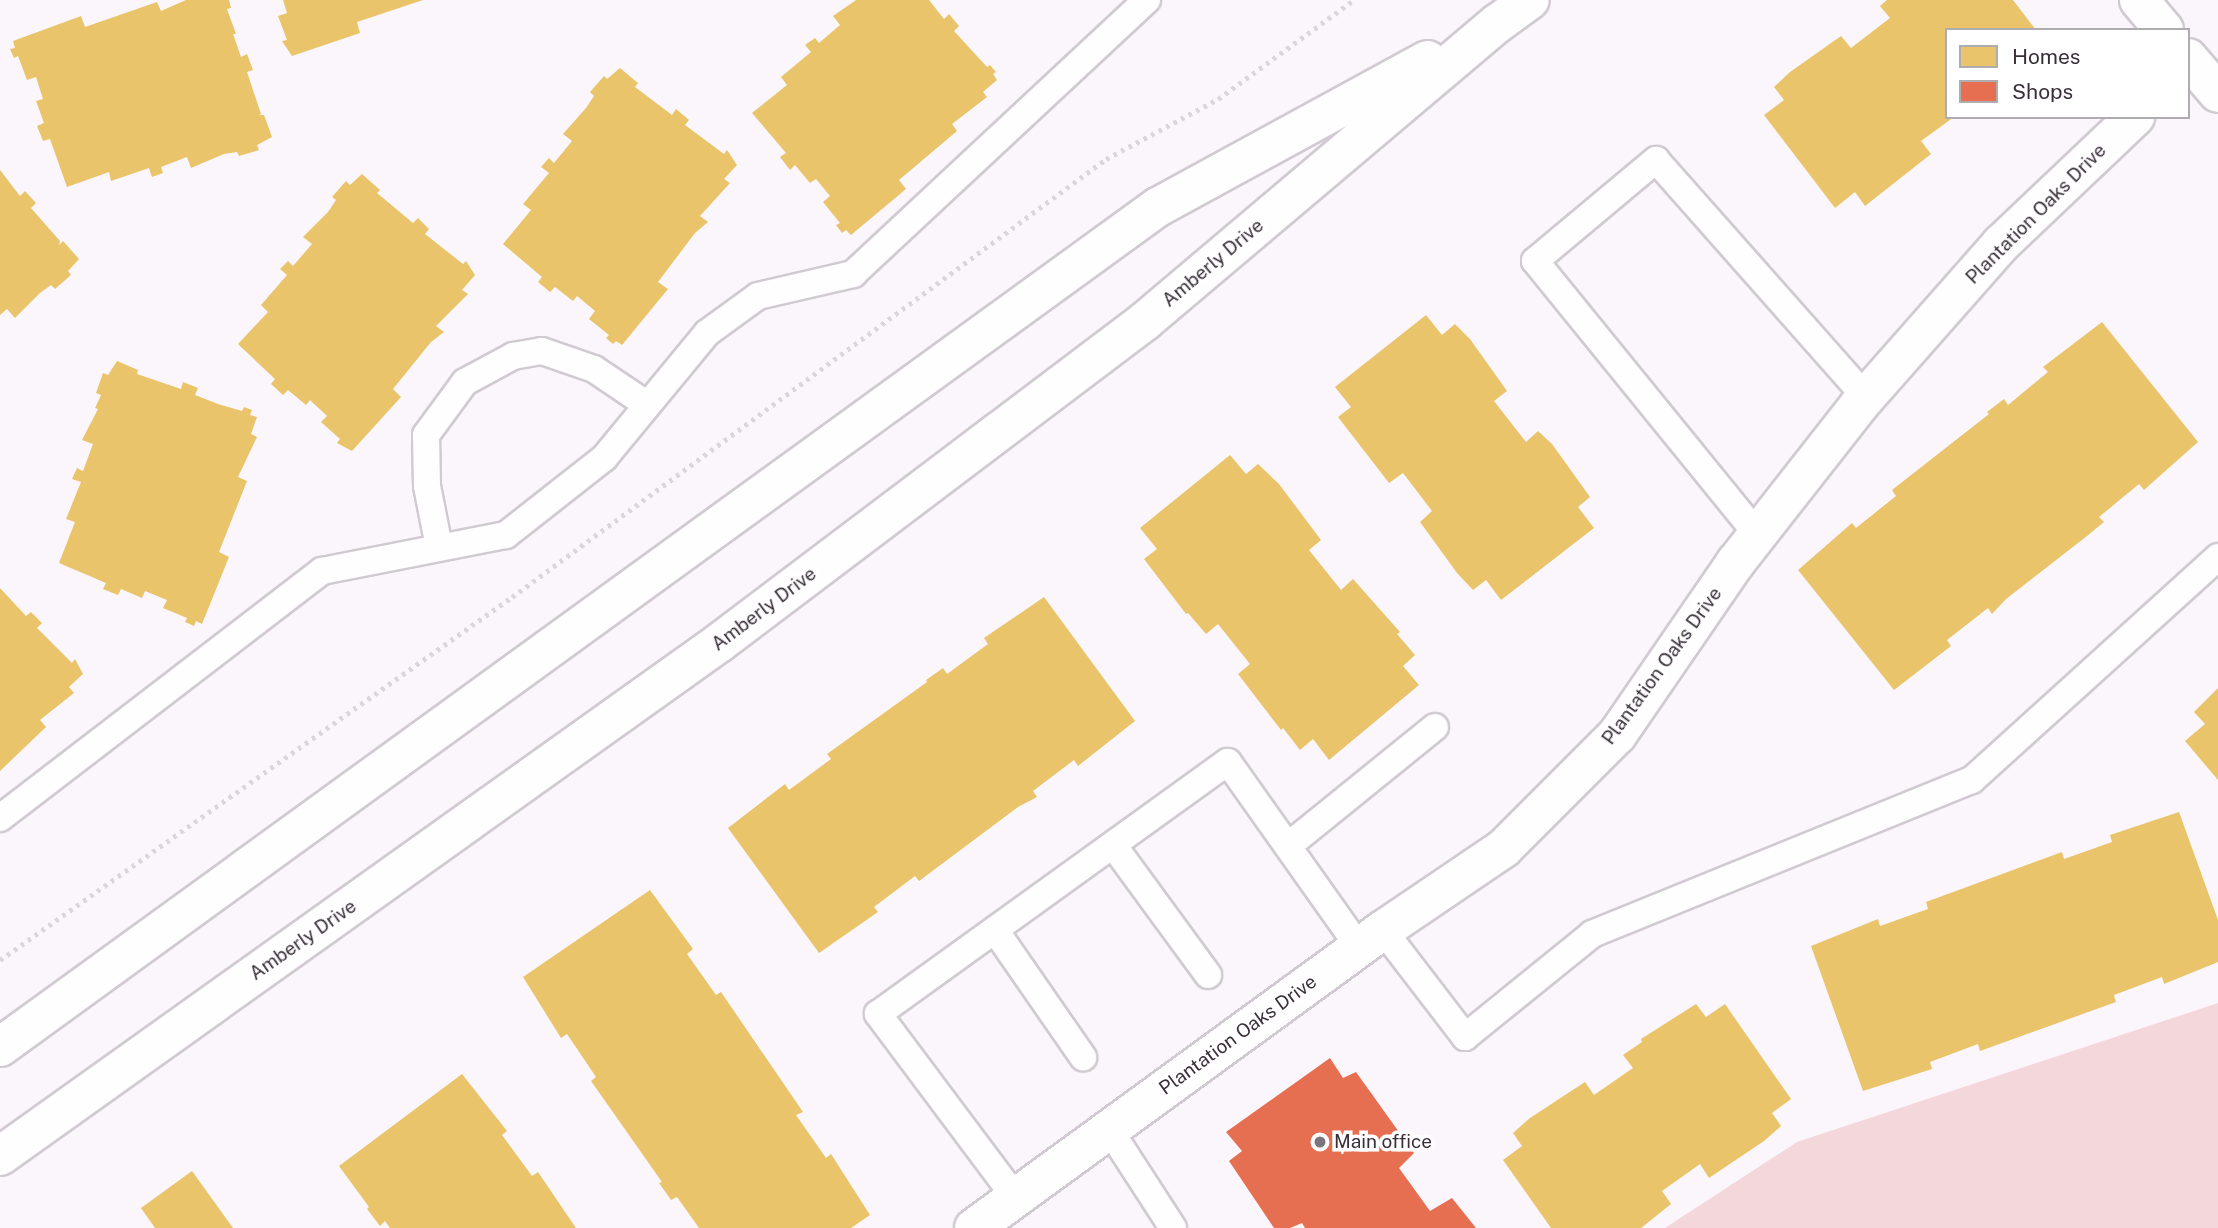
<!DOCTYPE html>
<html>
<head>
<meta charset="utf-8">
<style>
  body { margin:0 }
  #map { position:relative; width:2218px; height:1228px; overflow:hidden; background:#fbf6fb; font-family:"Public Sans",sans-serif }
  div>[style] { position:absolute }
  .green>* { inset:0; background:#f4d7db }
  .homes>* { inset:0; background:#e9c46a }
  .shops>* { inset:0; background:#e76f51 }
  .path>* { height:4.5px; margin-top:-2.25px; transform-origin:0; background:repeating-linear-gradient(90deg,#d9d7da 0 3.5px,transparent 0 8.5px) }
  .roads { filter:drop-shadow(2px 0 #d1cad2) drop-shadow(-2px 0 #d1cad2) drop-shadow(0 2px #d1cad2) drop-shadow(0 -2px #d1cad2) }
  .lane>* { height:26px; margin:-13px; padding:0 13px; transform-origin:13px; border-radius:13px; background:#fefefe }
  .street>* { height:38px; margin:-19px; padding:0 19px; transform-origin:19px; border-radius:19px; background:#fefefe }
  .dots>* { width:19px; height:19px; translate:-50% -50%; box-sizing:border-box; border:4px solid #fff; border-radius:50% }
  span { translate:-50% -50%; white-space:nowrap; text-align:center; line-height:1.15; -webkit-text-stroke:7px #fff; paint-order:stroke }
  .street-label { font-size:19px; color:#382f39 }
  .poi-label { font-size:19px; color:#382f39 }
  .left { translate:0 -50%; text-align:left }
  .legend { position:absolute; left:1945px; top:28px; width:245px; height:91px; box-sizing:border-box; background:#fff; border:2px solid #afacb0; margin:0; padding:9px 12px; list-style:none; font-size:21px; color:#382f39 }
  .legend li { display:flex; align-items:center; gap:14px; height:35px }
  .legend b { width:35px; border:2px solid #afacb0 }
</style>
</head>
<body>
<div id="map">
  <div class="green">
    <div style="clip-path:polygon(2218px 1003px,2218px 1228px,1665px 1228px,1797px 1142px)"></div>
  </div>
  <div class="homes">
    <div style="clip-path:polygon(186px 0,229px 0,231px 8px,227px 9px,236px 34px,233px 34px,241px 57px,247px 54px,253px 70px,247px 72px,261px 114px,259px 115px,264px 115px,272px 137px,257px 145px,259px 150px,239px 156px,237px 152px,224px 154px,191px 168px,187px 157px,161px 167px,163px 173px,152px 177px,149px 168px,111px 181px,109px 172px,67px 187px,50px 139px,43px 141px,37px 126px,44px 123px,36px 101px,43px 99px,36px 77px,27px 80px,18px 56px,14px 58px,10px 49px,15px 48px,13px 41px,81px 16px,85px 27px,157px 2px,161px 11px)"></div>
    <div style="clip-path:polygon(283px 0,423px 0,357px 22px,360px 33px,292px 56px,282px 41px,287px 40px,278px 16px,287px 13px)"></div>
    <div style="clip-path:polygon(856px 0,929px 0,944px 19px,949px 14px,959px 26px,954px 31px,987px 67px,990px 65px,996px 72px,993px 74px,997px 80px,983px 92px,987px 97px,952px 124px,957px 131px,899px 180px,906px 189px,851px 235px,846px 230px,842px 233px,836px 225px,840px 223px,823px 202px,830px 196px,816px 179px,810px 183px,795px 165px,790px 170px,780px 157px,786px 153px,752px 113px,787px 85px,781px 77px,811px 52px,805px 45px,815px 38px,819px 43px,840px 25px,833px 16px)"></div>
    <div style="clip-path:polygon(1887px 0,2013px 0,2036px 30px,1947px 30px,1947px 117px,1954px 117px,1921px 141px,1931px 154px,1865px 206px,1855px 192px,1835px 208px,1764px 115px,1784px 100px,1774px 87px,1790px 72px,1841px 36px,1851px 48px,1890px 18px,1880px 6px)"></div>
    <div style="clip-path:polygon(620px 68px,638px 83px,635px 87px,672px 115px,676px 109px,689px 120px,685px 125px,724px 154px,727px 150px,737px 165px,724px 179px,730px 183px,700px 216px,708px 222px,695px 233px,658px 282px,668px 289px,622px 345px,616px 341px,613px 344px,606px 338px,609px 335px,589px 319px,595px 311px,577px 296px,573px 301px,555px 287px,550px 292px,538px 282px,542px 277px,503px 244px,531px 210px,523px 204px,549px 173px,541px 167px,549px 158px,554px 163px,572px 141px,563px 134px,586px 108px,594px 96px,590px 92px,604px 76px,607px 79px)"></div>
    <div style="clip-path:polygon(0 170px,20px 196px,25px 191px,36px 203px,31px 208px,60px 241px,59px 245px,63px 241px,79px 259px,68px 271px,71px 275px,55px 289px,51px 285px,40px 293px,15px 318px,7px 309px,0 315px)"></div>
    <div style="clip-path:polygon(362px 174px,380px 190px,377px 193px,413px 223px,418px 218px,429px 229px,425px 234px,463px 264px,466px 261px,475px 275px,462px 290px,468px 294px,436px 326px,444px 332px,431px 342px,393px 389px,401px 397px,352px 451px,337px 443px,340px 439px,321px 422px,327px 416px,310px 400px,306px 405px,288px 390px,283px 395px,271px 384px,275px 379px,238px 344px,268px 312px,261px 305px,287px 275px,280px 269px,288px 261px,293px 266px,312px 244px,303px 237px,328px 212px,336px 200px,332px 197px,346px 181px,350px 185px)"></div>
    <div style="clip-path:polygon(1426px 315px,1442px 335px,1455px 324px,1470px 339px,1507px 391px,1494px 401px,1526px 442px,1538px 431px,1552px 444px,1590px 497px,1578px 507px,1594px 528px,1501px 600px,1486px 580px,1473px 590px,1457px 573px,1420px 522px,1432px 511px,1403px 473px,1389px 483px,1338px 417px,1351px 407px,1335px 387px)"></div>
    <div style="clip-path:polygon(2102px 322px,2198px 442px,2144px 490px,2139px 484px,2099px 517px,2104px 522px,2087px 536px,2006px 599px,1992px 614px,1988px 608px,1947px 640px,1951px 646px,1894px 690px,1798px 570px,1852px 523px,1856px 528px,1896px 496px,1892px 490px,1989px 414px,1987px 412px,2004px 399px,2008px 405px,2048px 372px,2043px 367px)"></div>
    <div style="clip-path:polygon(117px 361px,138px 370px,137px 374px,181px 389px,183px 382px,198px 388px,195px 395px,218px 404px,242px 411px,244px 407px,252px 410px,250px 415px,257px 417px,251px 434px,257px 437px,238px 477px,247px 481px,219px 552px,229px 557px,202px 624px,196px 621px,194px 626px,185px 622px,187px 618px,163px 608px,167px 600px,145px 591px,142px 598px,121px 589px,118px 595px,103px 589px,106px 583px,59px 563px,75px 522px,66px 519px,81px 482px,72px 479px,77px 468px,83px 471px,93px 444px,82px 440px,98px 409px,95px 408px,101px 395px,96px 393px,103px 373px,108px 375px)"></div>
    <div style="clip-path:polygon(1230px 455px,1246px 474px,1258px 464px,1279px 484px,1321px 540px,1309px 550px,1341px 590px,1353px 579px,1400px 632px,1397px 634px,1415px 655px,1403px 666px,1419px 685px,1329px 760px,1313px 739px,1300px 750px,1283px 728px,1281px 730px,1238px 674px,1250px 664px,1218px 624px,1206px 634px,1188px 613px,1186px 614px,1144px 559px,1157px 549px,1140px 528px)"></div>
    <div style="clip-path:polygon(0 588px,26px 616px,31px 612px,42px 623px,37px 628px,72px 663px,75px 659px,83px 674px,69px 687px,74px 693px,40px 720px,46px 727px,0 771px)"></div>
    <div style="clip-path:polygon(1044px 597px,1135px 721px,1078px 766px,1074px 760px,1033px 791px,1037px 797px,1018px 807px,919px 881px,915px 876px,874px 907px,878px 912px,819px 953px,728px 828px,785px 784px,789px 790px,831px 759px,827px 754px,927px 682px,926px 680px,943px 668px,947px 674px,988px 644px,984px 638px)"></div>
    <div style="clip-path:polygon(2218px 688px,2218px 780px,2185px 741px,2205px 724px,2194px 712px)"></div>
    <div style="clip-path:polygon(2179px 812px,2218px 920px,2218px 962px,2164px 984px,2162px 977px,2114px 995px,2116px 1002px,1980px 1051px,1978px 1044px,1930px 1062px,1932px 1069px,1863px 1091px,1811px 946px,1878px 919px,1880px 926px,1928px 909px,1926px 902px,2062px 852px,2064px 859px,2112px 842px,2110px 835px)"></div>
    <div style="clip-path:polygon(650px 890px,693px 949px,687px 954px,716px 995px,721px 992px,803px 1112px,796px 1115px,826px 1158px,831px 1154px,870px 1215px,851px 1228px,699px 1228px,677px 1197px,671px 1200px,659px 1183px,662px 1182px,591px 1081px,596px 1077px,567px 1034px,561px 1038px,523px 977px)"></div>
    <div style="clip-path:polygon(1696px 1004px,1706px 1017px,1725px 1004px,1791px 1099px,1772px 1113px,1781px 1126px,1764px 1141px,1709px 1178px,1700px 1164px,1662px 1191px,1671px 1204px,1641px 1228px,1551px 1228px,1503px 1160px,1522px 1146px,1513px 1133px,1530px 1118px,1585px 1082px,1594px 1095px,1633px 1068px,1623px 1055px,1642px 1042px,1641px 1039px)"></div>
    <div style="clip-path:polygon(462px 1074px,507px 1131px,502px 1135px,532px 1176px,538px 1172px,576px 1228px,390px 1228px,385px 1221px,380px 1226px,367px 1209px,369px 1207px,339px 1166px)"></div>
    <div style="clip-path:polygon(192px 1171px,233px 1228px,155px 1228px,141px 1208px)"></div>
  </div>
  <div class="shops">
    <div style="clip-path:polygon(1330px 1058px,1343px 1078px,1356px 1072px,1414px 1153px,1399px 1168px,1430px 1211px,1452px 1198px,1476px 1228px,1305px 1228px,1302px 1223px,1290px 1228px,1274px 1228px,1229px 1161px,1242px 1151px,1226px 1132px)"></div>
  </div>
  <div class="path">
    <div style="left:0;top:960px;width:628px;rotate:-35.34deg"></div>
    <div style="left:512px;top:597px;width:738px;rotate:-36.4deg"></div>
    <div style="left:1106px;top:159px;width:127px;rotate:-28.2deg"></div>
    <div style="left:1218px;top:99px;width:168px;rotate:-36.1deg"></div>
  </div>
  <div class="roads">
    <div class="lane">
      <div style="left:1757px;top:534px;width:352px;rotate:-129.1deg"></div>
      <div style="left:1535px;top:261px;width:158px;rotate:-39.9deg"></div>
      <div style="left:1656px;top:160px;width:317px;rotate:48.5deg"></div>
      <div style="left:439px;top:547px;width:62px;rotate:-101.1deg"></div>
      <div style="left:427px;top:486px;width:51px;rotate:-91.1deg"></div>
      <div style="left:426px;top:435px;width:66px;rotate:-53.7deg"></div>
      <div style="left:465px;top:382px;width:55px;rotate:-28.4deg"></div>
      <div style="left:513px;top:356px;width:29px;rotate:-10deg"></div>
      <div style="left:542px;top:351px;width:55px;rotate:19.1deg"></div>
      <div style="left:594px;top:369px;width:63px;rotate:33.9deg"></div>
      <div style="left:0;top:818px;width:406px;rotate:-37.5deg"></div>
      <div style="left:322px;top:571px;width:187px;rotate:-11.1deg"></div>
      <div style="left:506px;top:535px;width:125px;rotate:-38.2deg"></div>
      <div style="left:604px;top:458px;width:162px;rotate:-50.5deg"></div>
      <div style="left:707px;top:333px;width:63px;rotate:-36deg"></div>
      <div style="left:758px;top:296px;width:98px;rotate:-13deg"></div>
      <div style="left:853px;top:274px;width:402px;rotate:-43deg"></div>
      <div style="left:1113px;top:845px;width:161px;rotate:53.8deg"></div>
      <div style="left:1288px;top:846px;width:189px;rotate:-39deg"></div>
      <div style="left:995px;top:930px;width:155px;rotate:55.3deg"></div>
      <div style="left:1383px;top:930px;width:135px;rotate:52.5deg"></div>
      <div style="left:1465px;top:1037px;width:164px;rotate:-39deg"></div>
      <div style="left:1592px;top:934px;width:410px;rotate:-22.1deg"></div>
      <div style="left:1972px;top:780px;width:332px;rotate:-42.2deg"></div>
      <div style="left:1109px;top:1129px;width:118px;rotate:57.1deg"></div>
      <div style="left:1015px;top:1197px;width:229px;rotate:-126.8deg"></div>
      <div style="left:878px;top:1014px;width:431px;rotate:-35.8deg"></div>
      <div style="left:1228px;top:762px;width:227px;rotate:54.7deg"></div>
    </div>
    <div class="street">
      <div style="left:2139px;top:0;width:39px;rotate:50deg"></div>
      <div style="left:2188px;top:58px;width:46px;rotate:49.4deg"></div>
      <div style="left:0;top:1047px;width:1431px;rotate:-35.96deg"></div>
      <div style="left:1158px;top:207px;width:307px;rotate:-28.6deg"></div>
      <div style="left:0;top:1156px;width:883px;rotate:-35.51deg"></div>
      <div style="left:719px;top:643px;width:534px;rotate:-37.08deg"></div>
      <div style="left:1145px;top:321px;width:462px;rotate:-40.2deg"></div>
      <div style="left:1498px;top:23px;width:39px;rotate:-36deg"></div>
      <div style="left:974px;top:1228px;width:506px;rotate:-36.08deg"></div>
      <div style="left:1383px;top:930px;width:146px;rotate:-34.1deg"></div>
      <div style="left:1504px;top:848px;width:160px;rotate:-45deg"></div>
      <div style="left:1617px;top:735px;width:210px;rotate:-55.5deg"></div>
      <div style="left:1736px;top:562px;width:199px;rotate:-51.9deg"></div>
      <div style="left:1859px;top:405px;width:215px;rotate:-48.6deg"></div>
      <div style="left:2001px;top:244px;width:185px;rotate:-43.5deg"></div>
    </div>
  </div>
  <div class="dots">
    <div style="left:1320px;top:1142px;background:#7c757d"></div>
  </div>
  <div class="street-label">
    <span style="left:2036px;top:214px;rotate:-45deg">Plantation Oaks Drive</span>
    <span style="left:1213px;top:263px;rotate:-40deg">Amberly Drive</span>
    <span style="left:764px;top:609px;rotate:-37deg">Amberly Drive</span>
    <span style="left:1662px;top:666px;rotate:-54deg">Plantation Oaks Drive</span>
    <span style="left:303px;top:940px;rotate:-35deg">Amberly Drive</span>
    <span style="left:1238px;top:1035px;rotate:-36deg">Plantation Oaks Drive</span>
  </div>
  <div class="poi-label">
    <span class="left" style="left:1334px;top:1142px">Main office</span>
  </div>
  <ul class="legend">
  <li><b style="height:19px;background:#e9c46a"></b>Homes</li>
  <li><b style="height:19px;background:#e76f51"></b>Shops</li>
  </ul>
</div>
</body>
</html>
